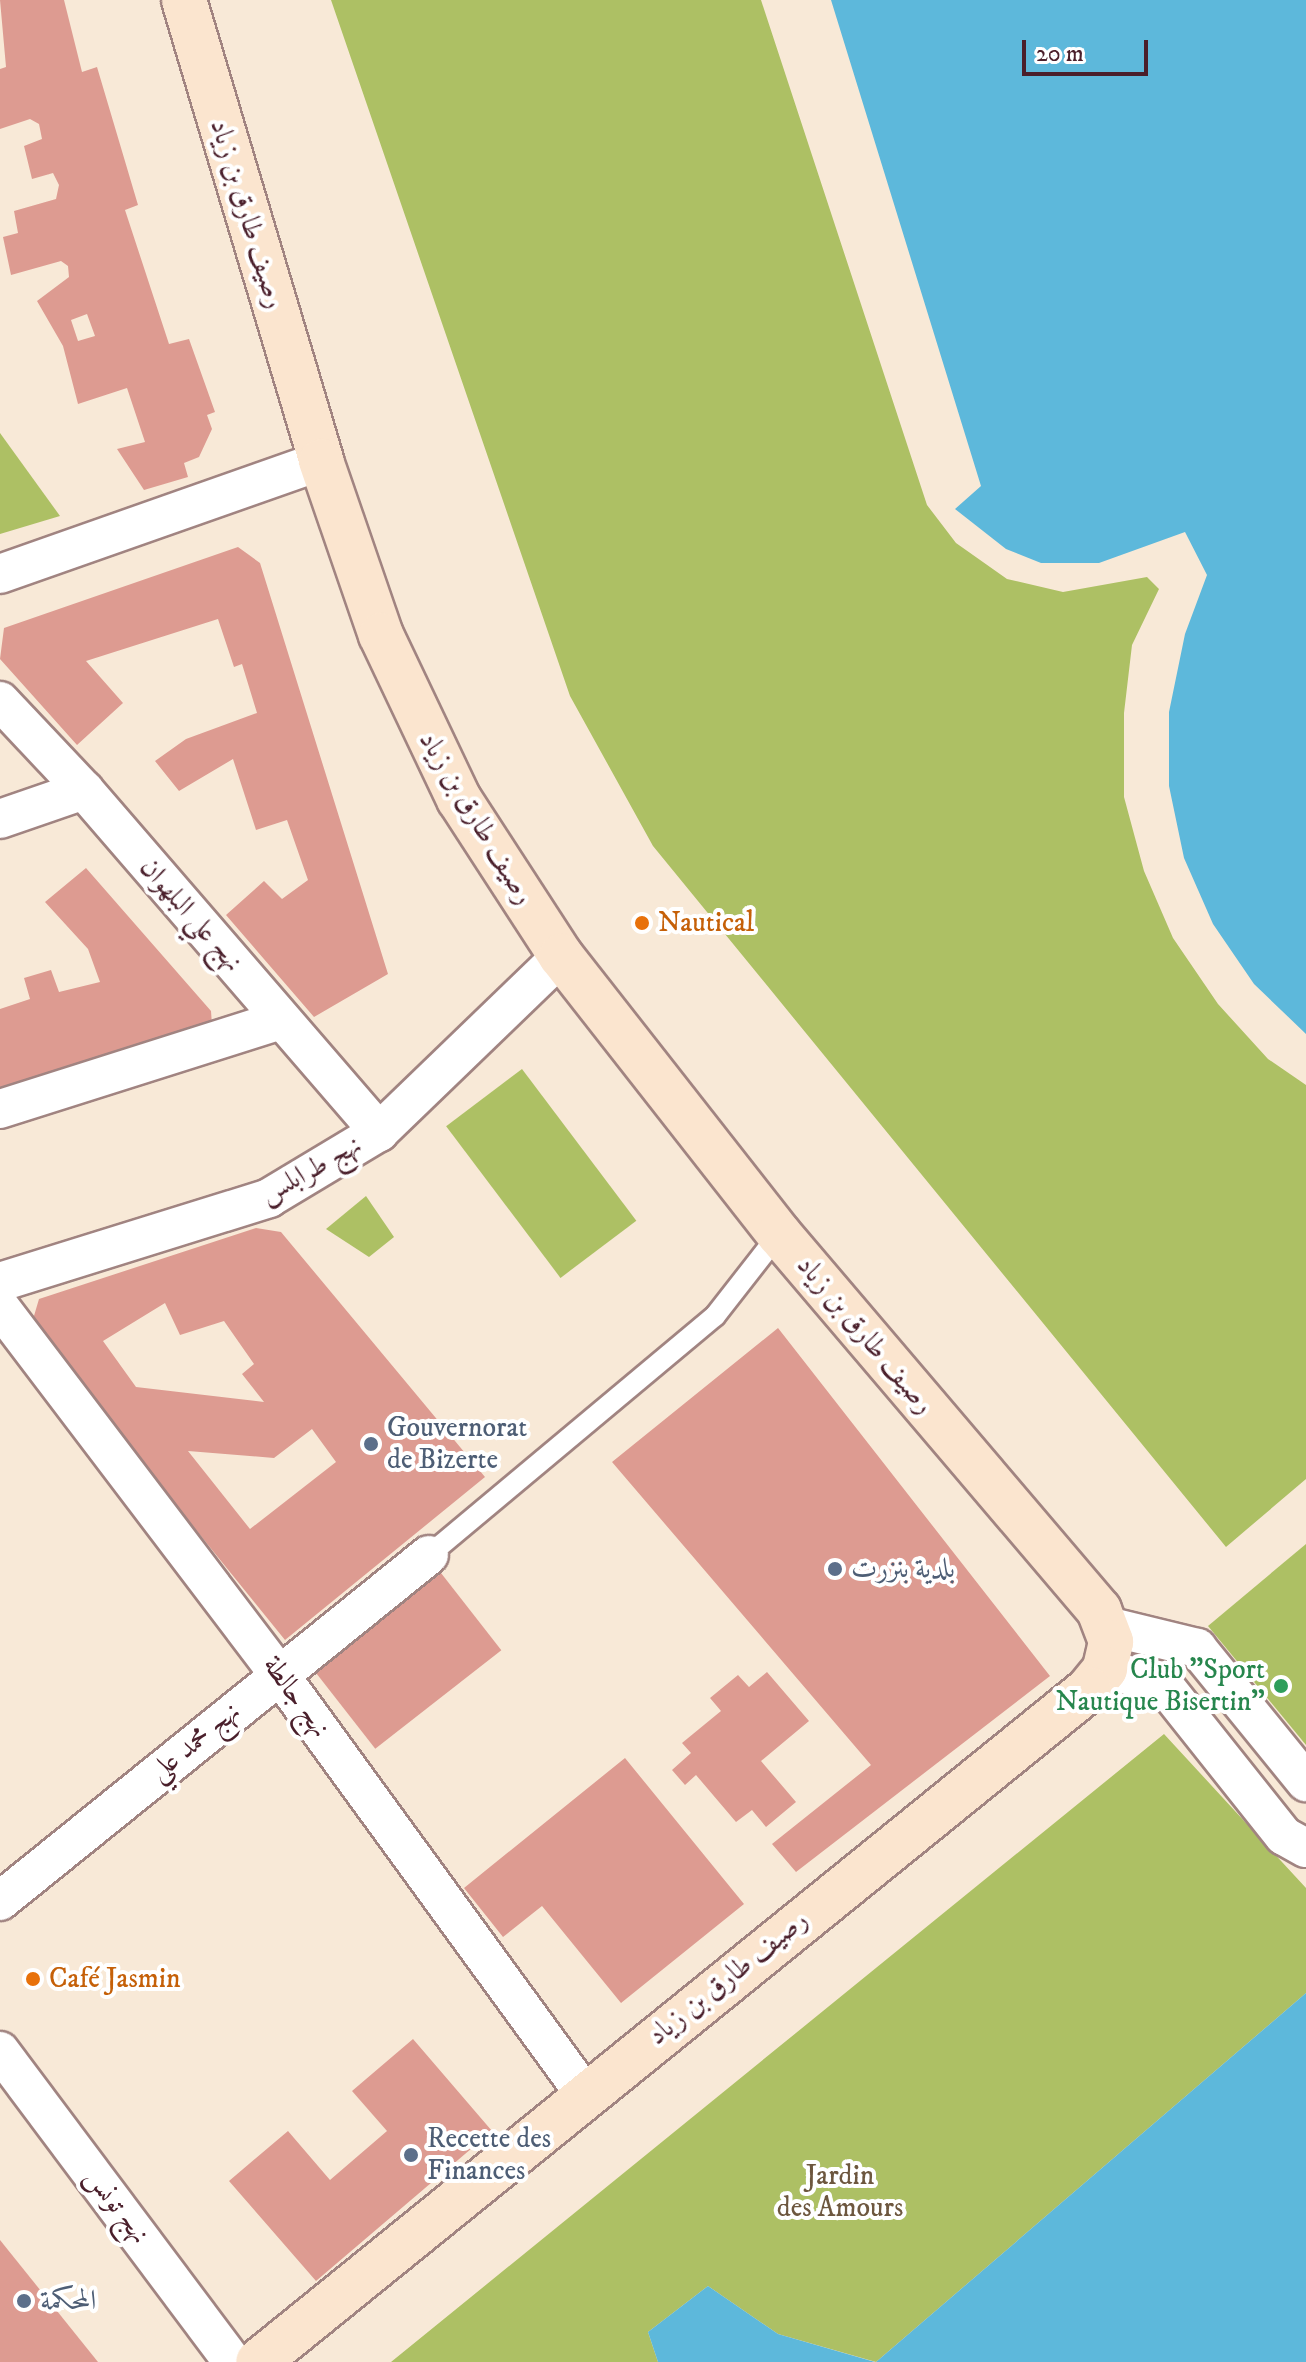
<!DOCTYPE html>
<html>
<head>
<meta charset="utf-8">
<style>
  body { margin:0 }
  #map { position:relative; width:1306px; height:2362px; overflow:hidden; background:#f8e9d7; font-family:"IM FELL DW Pica",Amiri,serif }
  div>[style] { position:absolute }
  .green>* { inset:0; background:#adc064; transform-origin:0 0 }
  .water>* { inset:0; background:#5db8db }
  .building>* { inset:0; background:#dd9b91; transform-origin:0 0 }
  .roads { filter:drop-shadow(2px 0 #a18481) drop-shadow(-2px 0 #a18481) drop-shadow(0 2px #a18481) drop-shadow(0 -2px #a18481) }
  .service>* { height:20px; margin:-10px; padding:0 10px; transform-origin:10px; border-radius:10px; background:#fff }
  .minor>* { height:38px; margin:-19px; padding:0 19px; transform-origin:19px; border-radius:19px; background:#fff }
  .secondary>* { height:44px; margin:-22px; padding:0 22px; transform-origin:22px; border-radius:22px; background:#fbe5cf }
  .dots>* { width:22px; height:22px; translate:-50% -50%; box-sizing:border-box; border:4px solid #fff; border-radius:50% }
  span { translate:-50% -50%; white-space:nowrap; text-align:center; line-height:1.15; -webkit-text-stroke:8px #fff; paint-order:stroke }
  .street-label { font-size:28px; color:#4a1f2b }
  .food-label { font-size:28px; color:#c56008 }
  .left { translate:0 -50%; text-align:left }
  .service-label { font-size:28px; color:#4e5e75 }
  .leisure-label { font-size:28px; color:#27864d }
  .right { translate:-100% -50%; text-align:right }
  .park-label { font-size:28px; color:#6d573f }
  .scale { position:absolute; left:1022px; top:40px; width:126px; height:36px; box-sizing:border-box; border:4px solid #4a1f2b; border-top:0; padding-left:10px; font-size:24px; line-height:28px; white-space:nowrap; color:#4a1f2b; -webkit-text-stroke:6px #fff; paint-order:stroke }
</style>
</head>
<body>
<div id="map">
  <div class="green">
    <div style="clip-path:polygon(331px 0,761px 0,927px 505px,956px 543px,1007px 579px,1063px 592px,1147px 577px,1159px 589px,1132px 645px,1124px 713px,1124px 797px,1144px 871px,1173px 938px,1218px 1004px,1268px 1059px,1306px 1085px,1306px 1479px,1226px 1547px,653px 846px,570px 696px)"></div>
    <div style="clip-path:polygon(0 433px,60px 516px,0 534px)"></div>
    <div style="left:522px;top:1069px;width:190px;height:95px;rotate:53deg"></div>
    <div style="clip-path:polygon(366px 1196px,394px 1237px,369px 1257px,326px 1229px)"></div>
    <div style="clip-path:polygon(1306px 1544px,1306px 1745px,1208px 1626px)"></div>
    <div style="clip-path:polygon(1164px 1734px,1306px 1888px,1306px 1993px,876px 2362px,778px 2334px,708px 2286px,648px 2332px,658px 2362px,391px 2362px)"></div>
  </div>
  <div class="water">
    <div style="clip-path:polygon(831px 0,1306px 0,1306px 1034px,1254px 984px,1213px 924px,1184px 858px,1169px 786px,1169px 712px,1185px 634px,1207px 575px,1185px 532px,1099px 563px,1041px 563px,1006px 549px,955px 509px,981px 486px)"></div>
    <div style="clip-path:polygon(1306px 1993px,1306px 2362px,876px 2362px)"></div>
    <div style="clip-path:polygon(708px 2286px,778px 2334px,875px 2362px,658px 2362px,648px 2332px)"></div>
  </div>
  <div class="building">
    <div style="clip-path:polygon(evenodd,0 0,64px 0,82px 72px,97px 67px,138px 205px,125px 210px,169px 344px,189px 339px,215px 412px,207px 415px,212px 429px,199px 457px,184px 463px,188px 477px,144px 490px,117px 449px,145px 442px,127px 388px,78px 404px,63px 346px,37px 301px,69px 277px,68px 266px,61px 261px,11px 275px,3px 237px,18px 233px,14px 211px,56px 199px,59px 185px,53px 173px,32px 179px,24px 146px,42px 139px,39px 124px,30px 119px,0 129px,0 69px,6px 67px,0 0,87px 314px,95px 336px,78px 341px,71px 320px,87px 314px)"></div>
    <div style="clip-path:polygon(238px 547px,260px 563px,388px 974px,314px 1017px,226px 915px,264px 881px,282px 899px,308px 880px,287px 820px,256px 830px,233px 759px,179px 791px,155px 761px,186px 739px,257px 713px,242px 664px,234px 667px,218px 619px,86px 661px,123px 703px,77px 745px,0 659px,4px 628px)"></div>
    <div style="clip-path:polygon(86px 868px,211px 1011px,212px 1025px,0 1090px,0 1009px,30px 999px,24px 978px,51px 970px,59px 992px,100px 982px,88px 949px,45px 902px)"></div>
    <div style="clip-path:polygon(evenodd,256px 1228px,281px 1232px,485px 1477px,285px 1640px,31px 1326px,39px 1299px,256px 1228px,165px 1303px,180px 1335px,224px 1321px,254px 1364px,242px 1374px,264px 1402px,136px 1387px,103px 1341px,165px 1303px,256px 1228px,312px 1429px,336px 1462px,250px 1529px,188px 1451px,274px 1458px,312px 1429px)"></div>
    <div style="clip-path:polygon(778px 1328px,1050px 1676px,796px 1872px,772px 1844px,871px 1765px,612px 1462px)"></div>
    <div style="left:441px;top:1573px;width:98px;height:160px;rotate:52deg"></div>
    <div style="clip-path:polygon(767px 1672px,809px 1721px,761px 1761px,796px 1802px,766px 1827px,752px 1810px,736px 1822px,696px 1775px,685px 1785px,672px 1770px,691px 1753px,682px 1743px,721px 1711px,710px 1698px,738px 1675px,749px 1687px)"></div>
    <div style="clip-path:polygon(625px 1758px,744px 1904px,621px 2003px,542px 1906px,503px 1937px,464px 1888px)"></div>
    <div style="clip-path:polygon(413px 2039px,492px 2131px,316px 2281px,229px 2181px,288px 2131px,330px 2180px,387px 2131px,352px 2091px)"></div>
    <div style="clip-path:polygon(0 2240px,98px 2362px,0 2362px)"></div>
  </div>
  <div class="roads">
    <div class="service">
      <div style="left:429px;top:1555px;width:373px;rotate:-39.9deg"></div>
      <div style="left:715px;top:1316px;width:104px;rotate:-52deg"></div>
    </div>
    <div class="minor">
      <div style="left:0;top:574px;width:340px;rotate:-19.4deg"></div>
      <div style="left:0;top:701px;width:122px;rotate:46.7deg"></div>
      <div style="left:84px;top:790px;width:452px;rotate:49.2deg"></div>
      <div style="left:0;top:819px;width:89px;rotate:-19deg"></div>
      <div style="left:0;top:1109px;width:295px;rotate:-17.6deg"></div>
      <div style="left:0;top:1282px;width:282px;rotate:-17.3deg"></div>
      <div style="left:269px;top:1198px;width:128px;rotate:-31deg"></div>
      <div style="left:379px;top:1132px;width:253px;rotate:-44deg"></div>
      <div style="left:0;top:1307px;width:461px;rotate:52.8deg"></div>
      <div style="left:279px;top:1674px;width:518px;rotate:53.95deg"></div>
      <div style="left:1107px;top:1626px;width:93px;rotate:13.7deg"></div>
      <div style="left:1197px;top:1648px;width:173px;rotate:50.9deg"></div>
      <div style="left:1105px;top:1669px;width:60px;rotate:14.5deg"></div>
      <div style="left:1163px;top:1684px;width:194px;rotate:51.5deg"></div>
      <div style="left:1284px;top:1836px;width:25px;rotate:29deg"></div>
      <div style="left:0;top:1901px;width:551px;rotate:-38.89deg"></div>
      <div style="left:0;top:2051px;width:389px;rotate:53.2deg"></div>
    </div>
    <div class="secondary">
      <div style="left:184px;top:0;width:481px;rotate:73.4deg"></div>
      <div style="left:321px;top:461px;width:184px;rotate:71deg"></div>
      <div style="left:381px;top:635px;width:182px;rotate:64.6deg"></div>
      <div style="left:459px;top:799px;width:187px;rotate:57deg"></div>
      <div style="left:561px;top:956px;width:353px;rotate:51.9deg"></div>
      <div style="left:779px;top:1234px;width:494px;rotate:49.6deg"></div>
      <div style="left:1099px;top:1610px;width:34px;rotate:69deg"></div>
      <div style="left:1111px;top:1642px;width:28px;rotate:103deg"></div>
      <div style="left:1105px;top:1669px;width:26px;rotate:129deg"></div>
      <div style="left:1089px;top:1689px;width:1069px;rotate:141deg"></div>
    </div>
  </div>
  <div class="dots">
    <div style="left:642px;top:923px;background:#e8710a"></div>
    <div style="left:371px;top:1444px;background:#5c6f8a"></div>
    <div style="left:835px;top:1569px;background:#5c6f8a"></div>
    <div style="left:1281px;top:1686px;background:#2e9e5b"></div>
    <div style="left:33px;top:1979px;background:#e8710a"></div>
    <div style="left:411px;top:2155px;background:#5c6f8a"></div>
    <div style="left:24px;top:2301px;background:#5c6f8a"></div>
  </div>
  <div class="street-label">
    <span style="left:247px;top:214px;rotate:73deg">رصيف طارق بن زياد</span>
    <span style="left:476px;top:818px;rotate:59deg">رصيف طارق بن زياد</span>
    <span style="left:191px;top:915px;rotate:49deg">نهج علي البلهوان</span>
    <span style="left:311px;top:1170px;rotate:-29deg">نهج طرابلس</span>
    <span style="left:865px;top:1335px;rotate:50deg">رصيف طارق بن زياد</span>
    <span style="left:296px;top:1697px;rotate:54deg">نهج جالطة</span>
    <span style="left:195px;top:1742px;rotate:-39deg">نهج محمد علي</span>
    <span style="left:728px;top:1978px;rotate:-39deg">رصيف طارق بن زياد</span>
    <span style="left:117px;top:2206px;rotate:53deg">نهج تونس</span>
  </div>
  <div class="food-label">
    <span class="left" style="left:658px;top:923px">Nautical</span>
    <span class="left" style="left:49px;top:1979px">Café Jasmin</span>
  </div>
  <div class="service-label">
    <span class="left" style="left:387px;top:1444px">Gouvernorat<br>de Bizerte</span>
    <span class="left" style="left:851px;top:1569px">بلدية بنزرت</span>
    <span class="left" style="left:427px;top:2155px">Recette des<br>Finances</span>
    <span class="left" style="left:40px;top:2301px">المحكمة</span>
  </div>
  <div class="leisure-label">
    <span class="right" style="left:1265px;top:1686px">Club "Sport<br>Nautique Bisertin"</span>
  </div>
  <div class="park-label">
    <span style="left:840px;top:2192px">Jardin<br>des Amours</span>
  </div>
  <div class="scale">20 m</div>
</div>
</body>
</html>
